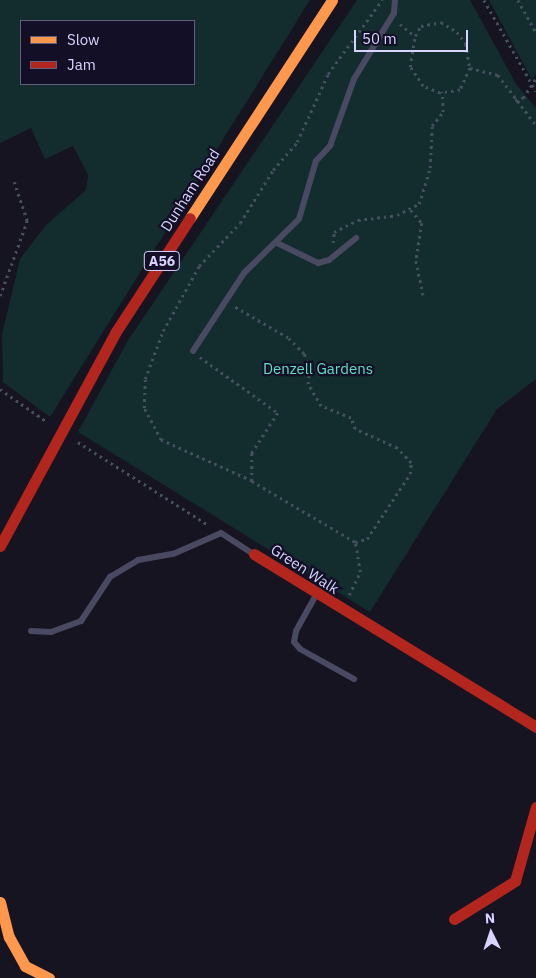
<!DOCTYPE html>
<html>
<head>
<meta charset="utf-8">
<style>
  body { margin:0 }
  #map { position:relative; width:536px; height:978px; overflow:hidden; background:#161421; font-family:"IBM Plex Sans",sans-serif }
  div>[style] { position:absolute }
  .green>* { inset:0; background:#132c2d }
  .path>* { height:2.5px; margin-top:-1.25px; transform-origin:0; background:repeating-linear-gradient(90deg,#44505f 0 2.5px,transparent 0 6.5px) }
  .lane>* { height:6px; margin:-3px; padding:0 3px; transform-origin:3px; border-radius:3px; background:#4a4962 }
  .slow>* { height:11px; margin:-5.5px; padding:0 5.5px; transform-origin:5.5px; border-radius:5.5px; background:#ff974d }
  .jam>* { height:11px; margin:-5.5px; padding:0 5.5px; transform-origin:5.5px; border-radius:5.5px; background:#b3261e }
  span { translate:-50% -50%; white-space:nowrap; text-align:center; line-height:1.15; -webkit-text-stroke:4.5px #130f26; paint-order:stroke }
  .shield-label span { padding:1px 4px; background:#130f26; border:1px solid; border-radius:4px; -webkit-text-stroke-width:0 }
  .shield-label { font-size:14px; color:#d9d4ff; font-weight:700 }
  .street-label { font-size:15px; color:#d9d4ff }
  .park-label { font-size:15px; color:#5fe0c0 }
  .legend { position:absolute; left:20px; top:20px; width:175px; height:65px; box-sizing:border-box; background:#130f26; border:1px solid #625e7d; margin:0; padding:6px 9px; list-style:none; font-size:15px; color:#d9d4ff }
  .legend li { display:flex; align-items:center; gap:10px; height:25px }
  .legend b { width:25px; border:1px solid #625e7d }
  .north { position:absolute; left:466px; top:908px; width:50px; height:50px; -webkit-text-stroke:4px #130f26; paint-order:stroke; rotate:356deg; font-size:14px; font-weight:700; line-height:20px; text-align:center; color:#d9d4ff }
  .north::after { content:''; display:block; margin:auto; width:18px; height:22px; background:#d9d4ff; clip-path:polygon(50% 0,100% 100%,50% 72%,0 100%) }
  .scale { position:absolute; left:354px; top:30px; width:114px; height:22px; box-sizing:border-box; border:2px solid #d9d4ff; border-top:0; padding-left:6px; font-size:15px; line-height:18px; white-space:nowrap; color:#d9d4ff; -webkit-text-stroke:4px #130f26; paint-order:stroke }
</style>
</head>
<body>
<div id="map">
  <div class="green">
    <div style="clip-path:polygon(evenodd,0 0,310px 0,50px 417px,3px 382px,2px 334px,20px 259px,46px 225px,86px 190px,88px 175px,73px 146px,45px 159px,31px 128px,0 143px,0 0,21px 21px,194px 21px,194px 84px,21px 84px,21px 21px)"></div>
    <div style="clip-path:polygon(357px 0,470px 0,516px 84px,536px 108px,536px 379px,497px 409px,370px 612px,78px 432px,127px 342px)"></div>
    <div style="clip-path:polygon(489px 0,536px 0,536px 74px,532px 80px)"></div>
  </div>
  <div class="path">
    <div style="left:484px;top:0;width:105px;rotate:60.3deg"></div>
    <div style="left:518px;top:0;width:38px;rotate:61deg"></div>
    <div style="left:441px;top:22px;width:19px;rotate:32deg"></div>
    <div style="left:457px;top:32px;width:15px;rotate:53deg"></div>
    <div style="left:466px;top:44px;width:24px;rotate:81deg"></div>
    <div style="left:470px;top:68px;width:24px;rotate:114deg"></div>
    <div style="left:460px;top:90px;width:20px;rotate:171deg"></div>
    <div style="left:440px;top:93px;width:18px;rotate:-158deg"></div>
    <div style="left:423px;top:86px;width:23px;rotate:-124deg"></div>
    <div style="left:410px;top:67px;width:31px;rotate:-81deg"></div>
    <div style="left:415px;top:36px;width:12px;rotate:-59deg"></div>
    <div style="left:421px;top:26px;width:20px;rotate:-11deg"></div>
    <div style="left:400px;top:24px;width:19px;rotate:39deg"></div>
    <div style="left:470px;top:68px;width:29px;rotate:14deg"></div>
    <div style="left:498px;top:75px;width:63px;rotate:52.8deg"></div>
    <div style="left:515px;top:100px;width:8px;rotate:-14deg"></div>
    <div style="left:523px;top:98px;width:24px;rotate:-57deg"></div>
    <div style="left:411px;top:210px;width:17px;rotate:50deg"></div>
    <div style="left:422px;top:223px;width:38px;rotate:99deg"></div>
    <div style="left:416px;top:261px;width:35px;rotate:78deg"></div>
    <div style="left:333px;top:243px;width:11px;rotate:-85deg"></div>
    <div style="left:334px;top:232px;width:27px;rotate:-27deg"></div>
    <div style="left:358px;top:220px;width:39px;rotate:-7deg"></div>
    <div style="left:397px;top:215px;width:25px;rotate:-27deg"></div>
    <div style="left:419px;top:204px;width:38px;rotate:-73deg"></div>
    <div style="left:430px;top:168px;width:42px;rotate:-87.3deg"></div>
    <div style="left:432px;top:126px;width:18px;rotate:-52deg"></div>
    <div style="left:443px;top:112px;width:20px;rotate:-93deg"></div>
    <div style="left:0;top:296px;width:80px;rotate:-70.2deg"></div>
    <div style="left:27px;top:221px;width:41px;rotate:-108.4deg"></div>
    <div style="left:200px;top:357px;width:96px;rotate:35.7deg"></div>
    <div style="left:278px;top:413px;width:48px;rotate:123deg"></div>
    <div style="left:252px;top:453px;width:28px;rotate:90deg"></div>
    <div style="left:252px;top:481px;width:120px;rotate:30.6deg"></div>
    <div style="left:355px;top:542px;width:12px;rotate:-14deg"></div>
    <div style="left:367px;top:539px;width:78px;rotate:-56.5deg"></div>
    <div style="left:410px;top:474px;width:11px;rotate:-85deg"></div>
    <div style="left:411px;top:463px;width:21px;rotate:-133deg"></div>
    <div style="left:397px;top:448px;width:46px;rotate:-155.7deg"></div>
    <div style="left:355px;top:429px;width:12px;rotate:-110deg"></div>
    <div style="left:351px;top:418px;width:32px;rotate:-158deg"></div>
    <div style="left:321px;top:406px;width:26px;rotate:-121deg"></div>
    <div style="left:308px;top:384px;width:15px;rotate:-86deg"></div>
    <div style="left:309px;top:369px;width:16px;rotate:-108deg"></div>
    <div style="left:304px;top:354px;width:23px;rotate:-135deg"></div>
    <div style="left:288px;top:338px;width:64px;rotate:-149.8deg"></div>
    <div style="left:0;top:389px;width:56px;rotate:34.8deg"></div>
    <div style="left:78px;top:442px;width:156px;rotate:32.5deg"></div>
    <div style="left:252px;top:481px;width:100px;rotate:-155.7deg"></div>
    <div style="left:161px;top:440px;width:36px;rotate:-118deg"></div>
    <div style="left:144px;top:408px;width:29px;rotate:-88deg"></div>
    <div style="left:145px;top:379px;width:51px;rotate:-69.4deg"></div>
    <div style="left:163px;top:331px;width:74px;rotate:-61deg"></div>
    <div style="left:199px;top:266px;width:59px;rotate:-46.4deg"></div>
    <div style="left:240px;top:223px;width:62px;rotate:-58.1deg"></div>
    <div style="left:273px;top:170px;width:37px;rotate:-49deg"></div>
    <div style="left:297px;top:142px;width:75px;rotate:-65.5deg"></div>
    <div style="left:328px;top:74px;width:92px;rotate:-53.9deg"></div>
    <div style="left:349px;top:595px;width:25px;rotate:-64deg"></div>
    <div style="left:360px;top:572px;width:30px;rotate:-99deg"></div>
  </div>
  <div class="lane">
    <div style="left:277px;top:243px;width:46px;rotate:26deg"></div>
    <div style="left:318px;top:263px;width:11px;rotate:-15deg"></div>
    <div style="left:329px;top:260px;width:35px;rotate:-39deg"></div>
    <div style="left:193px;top:351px;width:93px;rotate:-56.8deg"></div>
    <div style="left:244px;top:273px;width:77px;rotate:-44.5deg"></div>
    <div style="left:299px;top:219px;width:60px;rotate:-73.7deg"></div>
    <div style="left:316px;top:161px;width:21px;rotate:-47deg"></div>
    <div style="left:330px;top:146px;width:71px;rotate:-70.3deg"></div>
    <div style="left:354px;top:79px;width:77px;rotate:-58.8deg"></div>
    <div style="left:394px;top:13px;width:13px;rotate:-86deg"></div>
    <div style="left:316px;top:595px;width:41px;rotate:119.1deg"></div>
    <div style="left:296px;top:631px;width:11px;rotate:100deg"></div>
    <div style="left:294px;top:642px;width:9px;rotate:49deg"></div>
    <div style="left:300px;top:649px;width:62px;rotate:29.1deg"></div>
    <div style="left:31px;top:631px;width:20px;rotate:3deg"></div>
    <div style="left:51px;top:632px;width:32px;rotate:-20deg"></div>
    <div style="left:81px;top:621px;width:53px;rotate:-56.6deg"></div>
    <div style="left:110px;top:577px;width:33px;rotate:-31deg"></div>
    <div style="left:138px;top:560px;width:36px;rotate:-10deg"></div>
    <div style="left:173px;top:554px;width:52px;rotate:-23.6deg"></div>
    <div style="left:221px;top:533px;width:38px;rotate:33deg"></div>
  </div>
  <div class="slow">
    <div style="left:190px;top:218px;width:260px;rotate:-56.9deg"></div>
    <div style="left:0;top:902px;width:36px;rotate:76deg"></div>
    <div style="left:9px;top:937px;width:33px;rotate:61deg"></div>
    <div style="left:25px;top:966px;width:27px;rotate:27deg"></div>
  </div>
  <div class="jam">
    <div style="left:0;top:546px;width:242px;rotate:-61.6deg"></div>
    <div style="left:115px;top:333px;width:137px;rotate:-56.9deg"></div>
    <div style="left:254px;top:554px;width:331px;rotate:31.5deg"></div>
    <div style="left:454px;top:919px;width:72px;rotate:-31.9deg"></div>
    <div style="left:515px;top:881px;width:77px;rotate:-74.2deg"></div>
  </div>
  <div class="shield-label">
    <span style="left:162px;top:261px">A56</span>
  </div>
  <div class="street-label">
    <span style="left:190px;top:190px;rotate:-57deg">Dunham Road</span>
    <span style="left:305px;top:569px;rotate:33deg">Green Walk</span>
  </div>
  <div class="park-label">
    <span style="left:318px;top:369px">Denzell Gardens</span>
  </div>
  <ul class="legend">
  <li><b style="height:6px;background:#ff974d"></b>Slow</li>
  <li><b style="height:6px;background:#b3261e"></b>Jam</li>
  </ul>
  <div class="north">N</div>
  <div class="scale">50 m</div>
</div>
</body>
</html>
